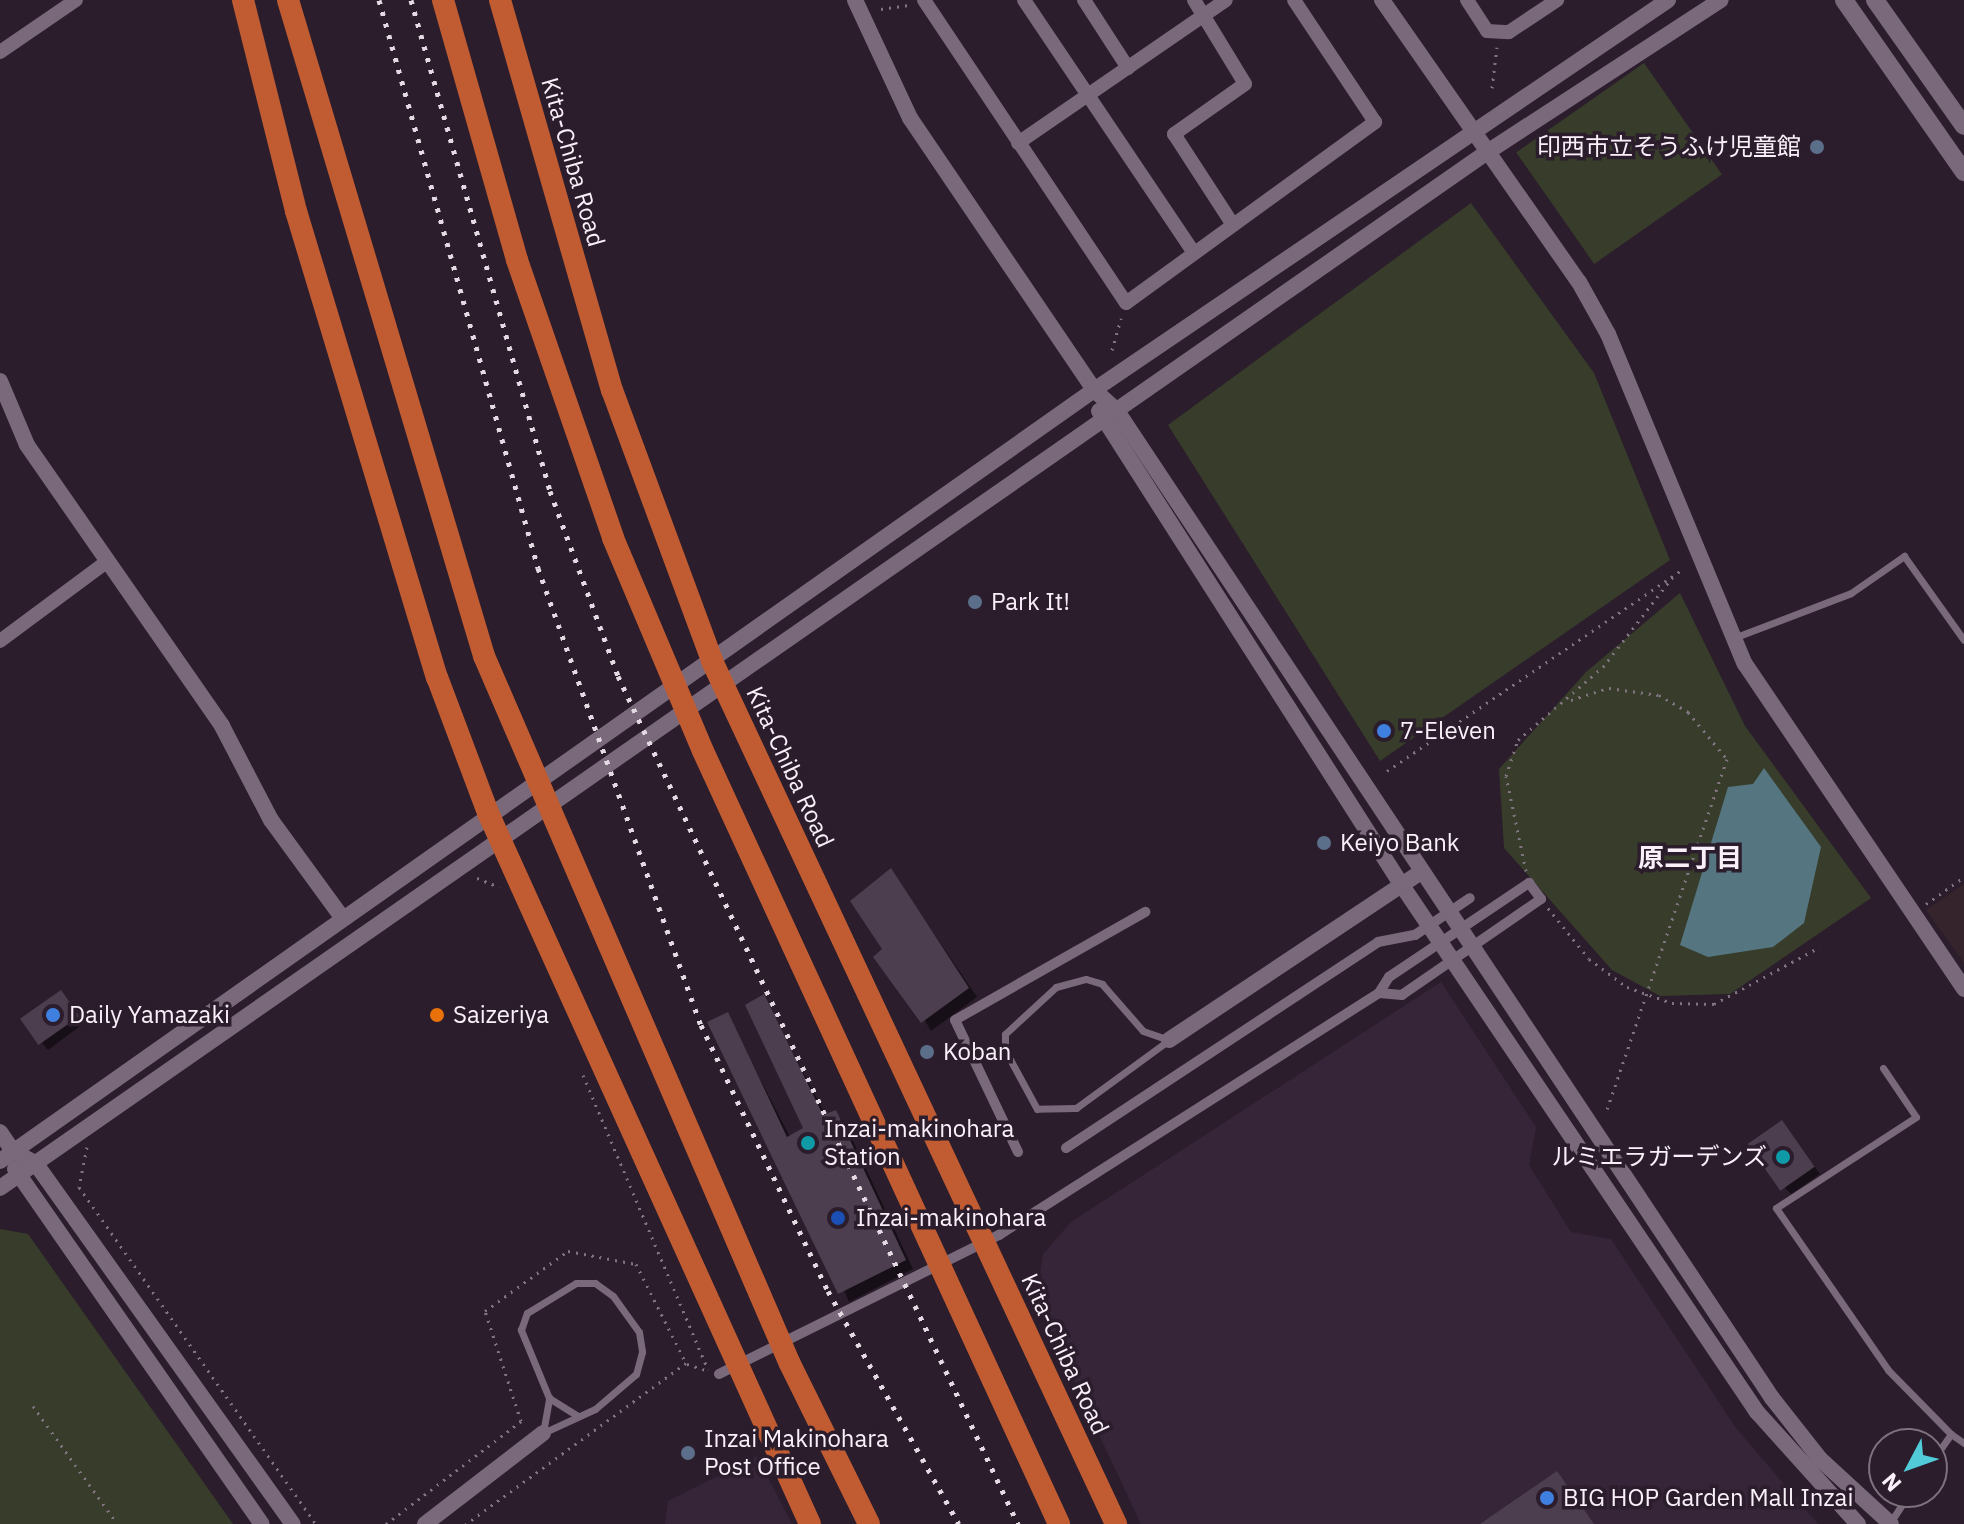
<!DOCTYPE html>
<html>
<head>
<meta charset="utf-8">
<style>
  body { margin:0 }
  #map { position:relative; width:1964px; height:1524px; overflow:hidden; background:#2b1d2c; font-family:"IBM Plex Sans","Noto Sans JP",sans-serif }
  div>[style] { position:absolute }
  .built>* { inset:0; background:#362438 }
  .education>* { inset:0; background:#36242c }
  .green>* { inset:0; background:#373d2a; transform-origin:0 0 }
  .water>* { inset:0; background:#557581 }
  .shadow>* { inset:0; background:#0007 }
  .building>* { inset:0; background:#4d3e4f; transform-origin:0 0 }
  .path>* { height:3px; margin-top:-1.5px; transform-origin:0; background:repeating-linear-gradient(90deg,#807481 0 2px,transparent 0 8px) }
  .service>* { height:7px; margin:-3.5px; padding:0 3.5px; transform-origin:3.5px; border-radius:3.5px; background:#79697b }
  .pedestrian>* { height:10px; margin:-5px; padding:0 5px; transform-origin:5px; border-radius:5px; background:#79697b }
  .minor>* { height:14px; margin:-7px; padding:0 7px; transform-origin:7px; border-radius:7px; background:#79697b }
  .tertiary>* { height:16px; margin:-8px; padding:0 8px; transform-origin:8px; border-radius:8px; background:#79697b }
  .secondary>* { height:18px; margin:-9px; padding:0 9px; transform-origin:9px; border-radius:9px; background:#79697b }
  .trunk>* { height:22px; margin:-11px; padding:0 11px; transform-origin:11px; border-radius:11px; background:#c15c32 }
  .rail>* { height:5px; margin-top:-2.5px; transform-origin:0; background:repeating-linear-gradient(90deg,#e4dae4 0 4px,transparent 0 12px) }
  .dots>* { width:22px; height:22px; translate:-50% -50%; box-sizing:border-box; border:4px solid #2b1d2c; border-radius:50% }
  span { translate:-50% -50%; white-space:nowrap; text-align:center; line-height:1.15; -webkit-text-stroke:7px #2b1d2c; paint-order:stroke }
  .poi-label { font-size:24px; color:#faf0fa }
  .right { translate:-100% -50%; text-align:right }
  .left { translate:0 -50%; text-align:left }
  .street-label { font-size:24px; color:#faf0fa }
  .neighbourhood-label { font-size:26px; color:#faf0fa; font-weight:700 }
  .north { position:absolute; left:1868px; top:1428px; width:80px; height:80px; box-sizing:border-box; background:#2b1d2c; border:2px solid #7e717e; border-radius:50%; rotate:229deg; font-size:22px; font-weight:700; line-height:32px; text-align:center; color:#faf0fa }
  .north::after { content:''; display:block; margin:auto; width:28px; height:36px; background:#52cbd9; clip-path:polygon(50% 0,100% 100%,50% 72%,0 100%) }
</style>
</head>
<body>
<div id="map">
  <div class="built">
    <div style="clip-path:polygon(1441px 982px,1536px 1127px,1529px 1165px,1571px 1232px,1611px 1239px,1736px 1428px,1818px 1524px,1141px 1524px,1036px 1301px,1043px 1254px,1071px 1222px)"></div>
    <div style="clip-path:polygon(757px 1456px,792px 1524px,665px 1524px,668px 1501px)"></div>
  </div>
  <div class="education">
    <div style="clip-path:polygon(1964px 884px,1964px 963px,1926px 910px)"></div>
  </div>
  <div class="green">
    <div style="left:1644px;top:63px;width:136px;height:156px;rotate:55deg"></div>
    <div style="clip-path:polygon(1471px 203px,1594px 373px,1670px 560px,1380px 761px,1168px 425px)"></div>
    <div style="clip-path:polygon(1680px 593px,1745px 726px,1871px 898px,1730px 994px,1660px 996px,1612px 970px,1504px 848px,1499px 769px,1586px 672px)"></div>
    <div style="clip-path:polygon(0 1229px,28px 1234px,233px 1524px,0 1524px)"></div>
  </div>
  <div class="water">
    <div style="clip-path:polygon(1764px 768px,1821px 847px,1804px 923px,1773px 947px,1708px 957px,1680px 945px,1728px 787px,1753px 784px)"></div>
  </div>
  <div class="shadow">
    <div style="clip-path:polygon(891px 871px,977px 997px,931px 1031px,885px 949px)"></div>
    <div style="clip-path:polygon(764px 997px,826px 1116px,835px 1113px,844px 1122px,913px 1269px,849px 1302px,727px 1015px,790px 1137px,806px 1129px)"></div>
    <div style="clip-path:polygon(66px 999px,84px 1023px,48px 1050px,23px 1020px)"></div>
    <div style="clip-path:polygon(1788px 1129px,1820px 1174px,1791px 1194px,1785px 1188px)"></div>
  </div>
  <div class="building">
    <div style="clip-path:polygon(891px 868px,969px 988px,921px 1023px,873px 957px,882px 949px,850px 901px)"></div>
    <div style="left:61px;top:990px;width:32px;height:50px;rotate:55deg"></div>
    <div style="clip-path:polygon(764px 994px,823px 1115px,836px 1110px,906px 1260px,838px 1294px,707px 1022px,728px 1012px,787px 1137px,803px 1128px,745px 1005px)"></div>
    <div style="left:1782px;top:1120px;width:57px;height:42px;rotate:55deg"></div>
    <div style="clip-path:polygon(1557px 1471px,1594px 1524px,1480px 1524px)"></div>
  </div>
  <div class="path">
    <div style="left:881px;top:9px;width:28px;rotate:-8deg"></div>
    <div style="left:1492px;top:88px;width:41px;rotate:-83deg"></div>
    <div style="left:1112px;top:350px;width:33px;rotate:-74deg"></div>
    <div style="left:1571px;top:700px;width:40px;rotate:-18deg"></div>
    <div style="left:1609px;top:688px;width:50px;rotate:8deg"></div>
    <div style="left:1659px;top:695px;width:34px;rotate:30deg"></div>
    <div style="left:1688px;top:712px;width:61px;rotate:50.3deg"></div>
    <div style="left:1727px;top:759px;width:370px;rotate:108.9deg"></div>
    <div style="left:754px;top:703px;width:20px;rotate:-81deg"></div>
    <div style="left:1387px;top:771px;width:358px;rotate:-34.3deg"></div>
    <div style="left:1526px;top:871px;width:97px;rotate:-101.9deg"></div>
    <div style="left:1506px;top:776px;width:38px;rotate:-72deg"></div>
    <div style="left:1518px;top:740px;width:112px;rotate:-40.7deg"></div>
    <div style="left:1603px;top:667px;width:116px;rotate:-52.3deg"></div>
    <div style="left:477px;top:878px;width:24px;rotate:22deg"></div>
    <div style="left:1926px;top:904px;width:47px;rotate:-35.4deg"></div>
    <div style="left:1548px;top:908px;width:65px;rotate:51.2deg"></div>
    <div style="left:1589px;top:959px;width:47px;rotate:36.4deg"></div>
    <div style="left:1627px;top:987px;width:48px;rotate:19.6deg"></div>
    <div style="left:1672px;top:1003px;width:42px;rotate:1.4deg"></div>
    <div style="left:1714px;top:1004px;width:120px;rotate:-28.3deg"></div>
    <div style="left:583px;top:1075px;width:320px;rotate:67deg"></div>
    <div style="left:87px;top:1147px;width:41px;rotate:101.3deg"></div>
    <div style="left:79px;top:1187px;width:412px;rotate:54.9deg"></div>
    <div style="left:687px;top:1364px;width:20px;rotate:18deg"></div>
    <div style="left:33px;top:1406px;width:139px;rotate:54.4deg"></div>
    <div style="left:386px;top:1524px;width:170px;rotate:-37.3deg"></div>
    <div style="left:521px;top:1421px;width:116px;rotate:-108.1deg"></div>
    <div style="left:485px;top:1311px;width:102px;rotate:-35.9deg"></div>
    <div style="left:568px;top:1251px;width:69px;rotate:10.8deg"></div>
    <div style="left:636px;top:1264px;width:111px;rotate:63.2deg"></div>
    <div style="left:686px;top:1363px;width:273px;rotate:143.8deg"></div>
  </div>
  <div class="service">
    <div style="left:1736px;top:637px;width:123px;rotate:-20.9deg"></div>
    <div style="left:1851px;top:593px;width:65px;rotate:-34.9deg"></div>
    <div style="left:1904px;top:556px;width:103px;rotate:54.5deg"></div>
    <div style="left:1086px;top:979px;width:17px;rotate:17deg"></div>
    <div style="left:1102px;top:984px;width:62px;rotate:48.9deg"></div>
    <div style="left:1143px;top:1031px;width:28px;rotate:19deg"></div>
    <div style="left:1169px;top:1040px;width:115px;rotate:143.8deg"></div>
    <div style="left:1076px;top:1108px;width:39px;rotate:179deg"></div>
    <div style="left:1037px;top:1109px;width:67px;rotate:-118.5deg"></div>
    <div style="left:1005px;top:1050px;width:16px;rotate:-90deg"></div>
    <div style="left:1005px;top:1034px;width:69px;rotate:-42.7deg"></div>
    <div style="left:1056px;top:987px;width:31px;rotate:-15deg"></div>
    <div style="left:1883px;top:1068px;width:59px;rotate:56deg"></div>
    <div style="left:1916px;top:1117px;width:167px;rotate:147deg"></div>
    <div style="left:1776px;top:1208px;width:197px;rotate:55.3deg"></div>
    <div style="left:1888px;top:1370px;width:90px;rotate:45.5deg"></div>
    <div style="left:1951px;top:1434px;width:33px;rotate:125deg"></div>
    <div style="left:576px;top:1283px;width:19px"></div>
    <div style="left:595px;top:1283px;width:22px;rotate:36deg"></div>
    <div style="left:613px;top:1296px;width:44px;rotate:54.2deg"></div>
    <div style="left:639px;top:1332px;width:20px;rotate:81deg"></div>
    <div style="left:642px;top:1352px;width:23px;rotate:105deg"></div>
    <div style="left:636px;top:1374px;width:54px;rotate:139.5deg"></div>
    <div style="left:595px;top:1409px;width:57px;rotate:155.2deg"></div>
    <div style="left:543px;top:1433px;width:36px;rotate:-80deg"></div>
    <div style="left:549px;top:1398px;width:74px;rotate:-112.4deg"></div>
    <div style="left:521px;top:1330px;width:18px;rotate:-71deg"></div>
    <div style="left:527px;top:1313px;width:57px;rotate:-31.5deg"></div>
    <div style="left:549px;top:1398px;width:34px;rotate:32deg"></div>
    <div style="left:1951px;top:1434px;width:16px;rotate:35deg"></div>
    <div style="left:1890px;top:1523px;width:37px;rotate:-57deg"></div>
  </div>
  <div class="pedestrian">
    <div style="left:1066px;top:1148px;width:374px;rotate:-33.4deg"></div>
    <div style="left:1378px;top:942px;width:38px;rotate:-11deg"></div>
    <div style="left:1415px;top:935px;width:66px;rotate:-33.9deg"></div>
    <div style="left:1018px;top:1152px;width:146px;rotate:-115.5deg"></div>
    <div style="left:955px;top:1020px;width:219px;rotate:-29.6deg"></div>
    <div style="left:719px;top:1374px;width:313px;rotate:-26.4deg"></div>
    <div style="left:999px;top:1235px;width:451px;rotate:-32.5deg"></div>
    <div style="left:1379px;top:993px;width:19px;rotate:-58deg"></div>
    <div style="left:1389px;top:977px;width:169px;rotate:-33.9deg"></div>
    <div style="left:1529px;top:883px;width:20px;rotate:53deg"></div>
    <div style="left:1541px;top:899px;width:169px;rotate:145.4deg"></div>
    <div style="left:1402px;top:995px;width:23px;rotate:-175deg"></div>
  </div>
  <div class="minor">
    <div style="left:924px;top:0;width:364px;rotate:56.3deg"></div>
    <div style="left:1126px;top:303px;width:308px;rotate:-36deg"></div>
    <div style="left:1375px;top:122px;width:146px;rotate:-123.6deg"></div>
    <div style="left:1024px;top:0;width:305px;rotate:56.1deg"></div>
    <div style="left:1084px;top:0;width:81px;rotate:57.1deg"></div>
    <div style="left:1194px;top:0;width:98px;rotate:58.7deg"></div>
    <div style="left:1245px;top:84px;width:87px;rotate:144.8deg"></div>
    <div style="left:1174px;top:134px;width:108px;rotate:57deg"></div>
    <div style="left:1467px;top:0;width:37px;rotate:57deg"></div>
    <div style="left:1487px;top:31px;width:22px;rotate:3deg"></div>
    <div style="left:1509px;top:32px;width:58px;rotate:-33.7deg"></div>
    <div style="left:0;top:52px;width:92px;rotate:-34.4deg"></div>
    <div style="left:1018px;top:143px;width:252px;rotate:-34.5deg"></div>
    <div style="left:0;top:641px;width:131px;rotate:-36.6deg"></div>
  </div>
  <div class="tertiary">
    <div style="left:855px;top:0;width:130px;rotate:65deg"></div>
    <div style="left:910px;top:118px;width:328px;rotate:55.9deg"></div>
    <div style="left:1094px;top:390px;width:31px;rotate:42deg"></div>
    <div style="left:1117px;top:411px;width:1185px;rotate:56.43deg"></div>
    <div style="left:1772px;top:1398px;width:78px;rotate:51.8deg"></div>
    <div style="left:1820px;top:1459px;width:96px;rotate:42.5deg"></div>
    <div style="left:1382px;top:0;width:344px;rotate:55.1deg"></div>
    <div style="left:1579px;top:282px;width:60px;rotate:60.9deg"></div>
    <div style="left:1608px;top:334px;width:357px;rotate:67.5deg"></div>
    <div style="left:1745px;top:664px;width:392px;rotate:56deg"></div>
    <div style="left:0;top:381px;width:69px;rotate:67.1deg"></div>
    <div style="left:27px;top:445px;width:342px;rotate:55.2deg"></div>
    <div style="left:222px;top:726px;width:106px;rotate:62.5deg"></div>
    <div style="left:271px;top:820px;width:119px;rotate:53.9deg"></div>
    <div style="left:1099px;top:411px;width:561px;rotate:57.44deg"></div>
    <div style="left:1401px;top:884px;width:637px;rotate:56.01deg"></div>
    <div style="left:1757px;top:1412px;width:151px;rotate:48deg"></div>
    <div style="left:1169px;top:1040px;width:304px;rotate:-33.7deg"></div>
    <div style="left:0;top:1132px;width:23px;rotate:56deg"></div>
    <div style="left:13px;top:1151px;width:26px;rotate:29deg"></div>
    <div style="left:36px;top:1164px;width:442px;rotate:54.5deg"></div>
    <div style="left:0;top:1161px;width:1338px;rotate:-35.17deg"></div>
    <div style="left:1094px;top:390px;width:694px;rotate:-34.19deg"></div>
    <div style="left:15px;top:1169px;width:432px;rotate:55.2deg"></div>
    <div style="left:0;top:1188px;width:1811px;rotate:-34.86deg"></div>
    <div style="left:1486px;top:153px;width:280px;rotate:-33.1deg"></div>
    <div style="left:425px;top:1524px;width:149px;rotate:-37.6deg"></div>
  </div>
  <div class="secondary">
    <div style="left:1844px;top:0;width:210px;rotate:55.1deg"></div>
    <div style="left:1875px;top:0;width:154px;rotate:54.8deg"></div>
  </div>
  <div class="trunk">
    <div style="left:243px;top:0;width:218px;rotate:75.9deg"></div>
    <div style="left:296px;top:211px;width:487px;rotate:73.2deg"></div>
    <div style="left:437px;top:677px;width:147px;rotate:69.4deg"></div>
    <div style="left:489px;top:815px;width:778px;rotate:65.64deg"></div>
    <div style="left:288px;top:0;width:685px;rotate:73.36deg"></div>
    <div style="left:484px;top:656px;width:771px;rotate:66.63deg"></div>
    <div style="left:790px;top:1364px;width:178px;rotate:63.7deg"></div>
    <div style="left:443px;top:0;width:270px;rotate:74.1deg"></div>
    <div style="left:517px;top:260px;width:294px;rotate:70.9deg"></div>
    <div style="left:613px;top:538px;width:231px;rotate:67.1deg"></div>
    <div style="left:703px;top:751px;width:851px;rotate:65.27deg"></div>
    <div style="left:500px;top:0;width:406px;rotate:74deg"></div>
    <div style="left:612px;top:390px;width:289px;rotate:69.7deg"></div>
    <div style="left:712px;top:661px;width:953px;rotate:64.91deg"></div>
  </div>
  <div class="rail">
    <div style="left:379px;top:0;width:590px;rotate:74.36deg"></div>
    <div style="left:538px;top:568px;width:485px;rotate:70.4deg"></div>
    <div style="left:701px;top:1025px;width:295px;rotate:64.5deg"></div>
    <div style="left:828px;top:1291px;width:267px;rotate:60.7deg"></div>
    <div style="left:411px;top:0;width:510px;rotate:74.19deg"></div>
    <div style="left:550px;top:491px;width:197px;rotate:69.8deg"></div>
    <div style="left:618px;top:676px;width:938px;rotate:64.75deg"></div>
  </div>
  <div class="dots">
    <div style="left:1817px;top:147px;background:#5c6f8a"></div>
    <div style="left:975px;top:602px;background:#5c6f8a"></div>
    <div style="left:1384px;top:731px;background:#3f7fe0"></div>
    <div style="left:1324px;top:843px;background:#5c6f8a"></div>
    <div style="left:53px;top:1015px;background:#3f7fe0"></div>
    <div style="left:437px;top:1015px;background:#e8710a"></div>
    <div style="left:927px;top:1052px;background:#5c6f8a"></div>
    <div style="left:808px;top:1143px;background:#0f9aa8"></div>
    <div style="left:1783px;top:1157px;background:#0f9aa8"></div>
    <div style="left:838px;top:1218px;background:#1a4fb4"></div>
    <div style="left:688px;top:1453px;background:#5c6f8a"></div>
    <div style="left:1547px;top:1498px;background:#3f7fe0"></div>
  </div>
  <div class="poi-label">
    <span class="right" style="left:1801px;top:147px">印西市立そうふけ児童館</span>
    <span class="left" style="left:991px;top:602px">Park It!</span>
    <span class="left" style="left:1400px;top:731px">7-Eleven</span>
    <span class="left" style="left:1340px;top:843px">Keiyo Bank</span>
    <span class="left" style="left:69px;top:1015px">Daily Yamazaki</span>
    <span class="left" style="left:453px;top:1015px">Saizeriya</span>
    <span class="left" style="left:943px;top:1052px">Koban</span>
    <span class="left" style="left:824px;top:1143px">Inzai-makinohara<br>Station</span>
    <span class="right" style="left:1767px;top:1157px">ルミエラガーデンズ</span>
    <span class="left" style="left:856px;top:1218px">Inzai-makinohara</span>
    <span class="left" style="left:704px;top:1453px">Inzai Makinohara<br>Post Office</span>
    <span class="left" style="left:1563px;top:1498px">BIG HOP Garden Mall Inzai</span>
  </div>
  <div class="street-label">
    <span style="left:573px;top:162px;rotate:74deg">Kita-Chiba Road</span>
    <span style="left:790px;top:767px;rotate:65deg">Kita-Chiba Road</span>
    <span style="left:1065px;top:1354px;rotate:65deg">Kita-Chiba Road</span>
  </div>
  <div class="neighbourhood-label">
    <span style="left:1690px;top:858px">原二丁目</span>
  </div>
  <div class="north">N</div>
</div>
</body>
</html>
